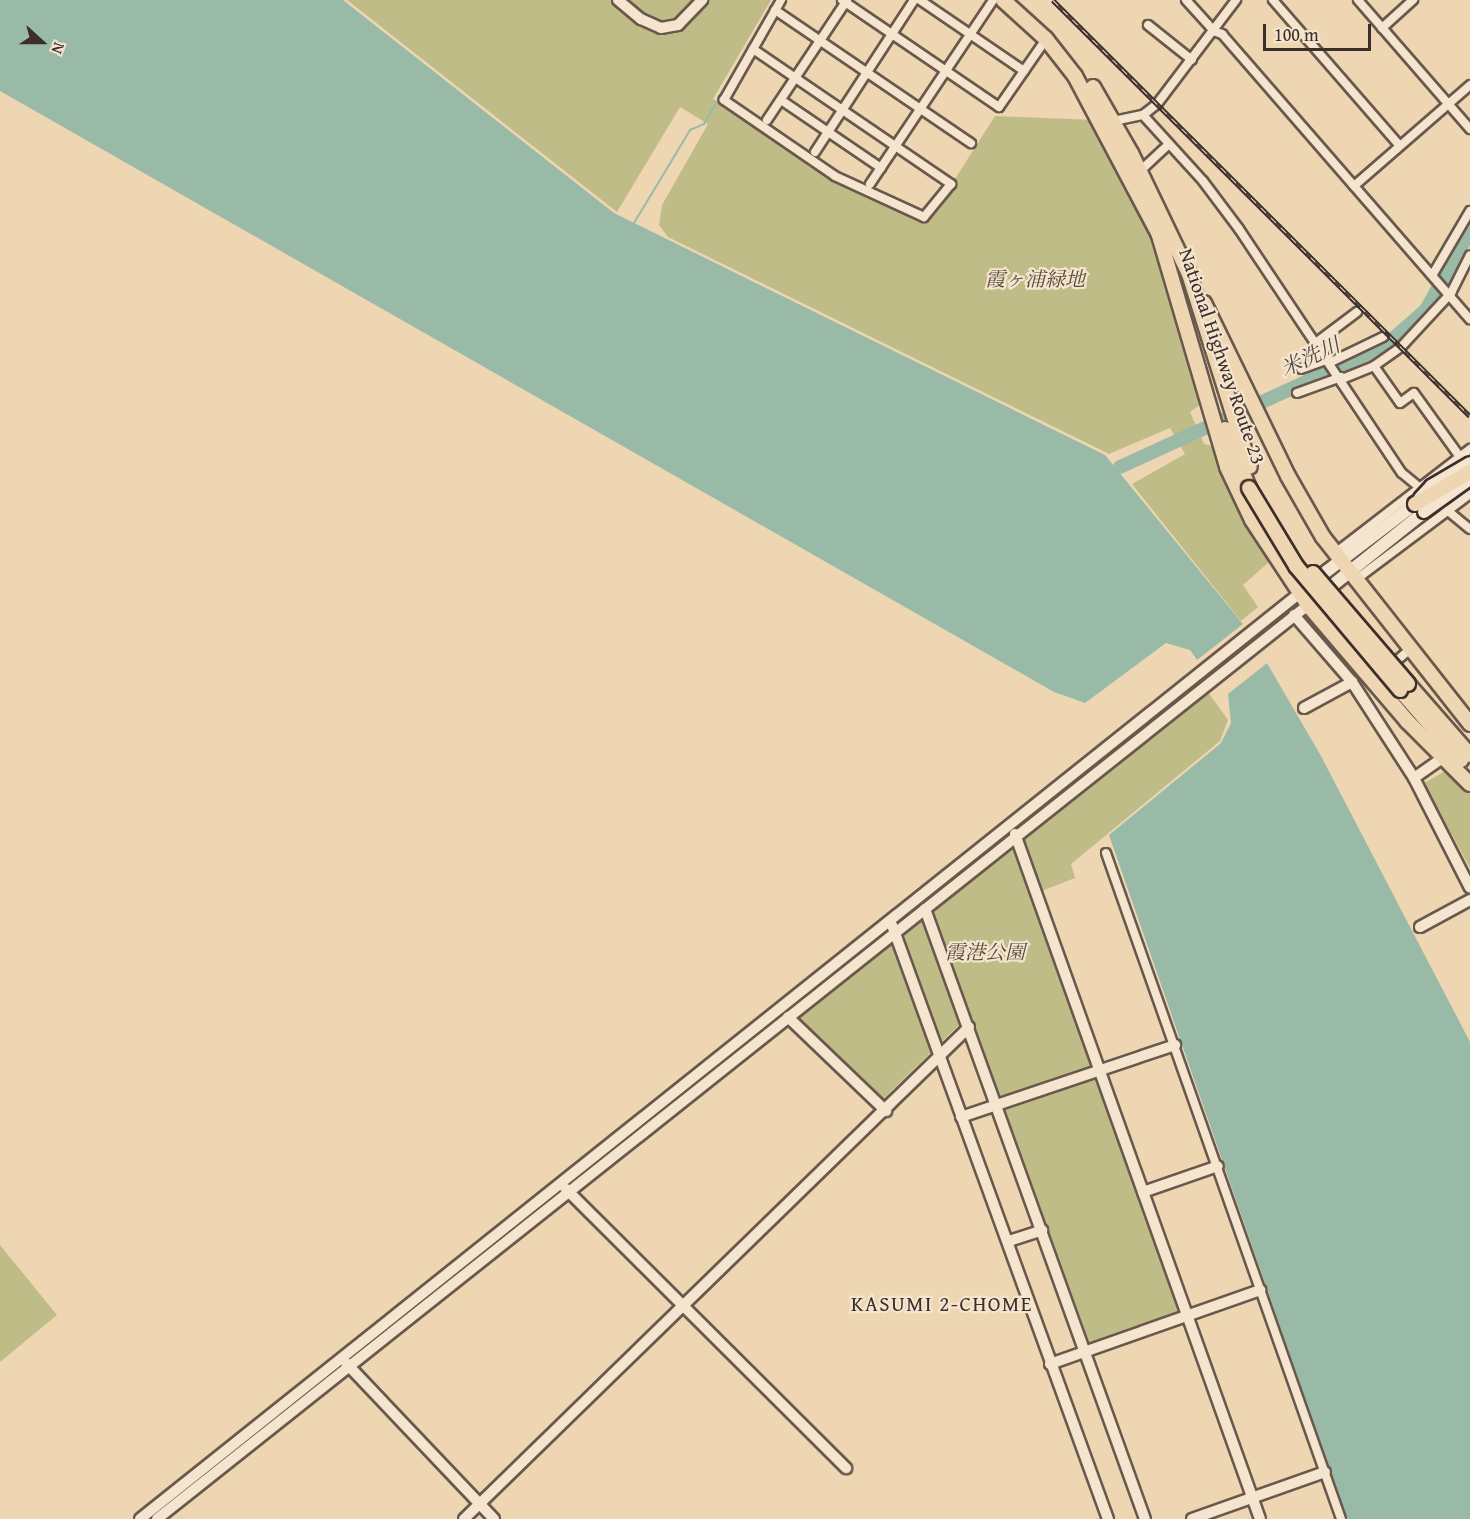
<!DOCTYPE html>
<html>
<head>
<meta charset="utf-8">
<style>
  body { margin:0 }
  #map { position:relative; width:1470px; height:1519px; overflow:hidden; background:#efd6b3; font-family:"Gentium Book Plus","Noto Serif JP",serif }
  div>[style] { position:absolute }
  .green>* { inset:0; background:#c0bc88 }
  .water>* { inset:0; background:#9abaa8 }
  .stream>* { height:2px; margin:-1px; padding:0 1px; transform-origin:1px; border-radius:1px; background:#9abaa8 }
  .river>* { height:14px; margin:-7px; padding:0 7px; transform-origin:7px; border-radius:7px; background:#9abaa8 }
  .roads { filter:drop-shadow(2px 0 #69594c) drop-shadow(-2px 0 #69594c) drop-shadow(0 2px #69594c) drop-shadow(0 -2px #69594c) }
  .minor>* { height:8px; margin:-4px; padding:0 4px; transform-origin:4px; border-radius:4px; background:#f5e4ce }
  .tertiary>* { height:10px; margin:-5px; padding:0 5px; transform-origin:5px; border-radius:5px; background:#f5e4ce }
  .secondary>* { height:12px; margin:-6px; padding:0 6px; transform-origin:6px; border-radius:6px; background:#f5e4ce }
  .trunk>* { height:14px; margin:-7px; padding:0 7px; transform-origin:7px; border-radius:7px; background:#efd6b3 }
  .rail>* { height:4.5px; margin-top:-2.25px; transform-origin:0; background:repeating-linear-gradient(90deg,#f5e4ce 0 7px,#3c2f2a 0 14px); box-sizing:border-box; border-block:2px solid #3c2f2a }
  .bridges { filter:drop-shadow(2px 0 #3c2f2a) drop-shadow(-2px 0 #3c2f2a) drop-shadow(0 2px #3c2f2a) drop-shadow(0 -2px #3c2f2a) }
  .secondary-bridge>* { height:12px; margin:-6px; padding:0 6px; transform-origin:6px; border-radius:6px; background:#f5e4ce }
  .primary-bridge>* { height:14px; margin:-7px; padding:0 7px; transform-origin:7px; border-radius:7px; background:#efd6b3 }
  .trunk-bridge>* { height:14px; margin:-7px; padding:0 7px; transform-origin:7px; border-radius:7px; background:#efd6b3 }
  span { translate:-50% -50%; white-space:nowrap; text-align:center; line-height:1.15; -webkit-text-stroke:4.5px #f5e4ce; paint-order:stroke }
  .park-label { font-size:20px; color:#564b3d; font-style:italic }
  .street-label { font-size:20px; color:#3c2f2a }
  .water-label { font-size:21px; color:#4f4b43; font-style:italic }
  .neighbourhood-label { font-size:21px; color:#3c2f2a; letter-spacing:1.5px }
  .north { position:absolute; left:12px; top:12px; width:60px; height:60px; -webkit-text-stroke:4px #f5e4ce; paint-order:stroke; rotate:111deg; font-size:16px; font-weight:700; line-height:24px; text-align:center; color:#3c2f2a }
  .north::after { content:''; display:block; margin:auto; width:21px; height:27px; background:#3c2f2a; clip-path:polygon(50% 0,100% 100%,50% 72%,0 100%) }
  .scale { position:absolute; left:1263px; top:24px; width:108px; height:27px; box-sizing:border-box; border:3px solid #3c2f2a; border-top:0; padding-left:8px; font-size:18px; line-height:21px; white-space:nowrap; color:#3c2f2a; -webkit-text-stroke:4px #f5e4ce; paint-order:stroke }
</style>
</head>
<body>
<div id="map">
  <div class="green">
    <div style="clip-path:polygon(347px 0,771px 0,713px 99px,810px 167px,918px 218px,948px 190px,995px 116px,1094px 120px,1150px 234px,1201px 404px,1190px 412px,1204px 444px,1212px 446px,1226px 486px,1269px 562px,1243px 585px,1258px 607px,1241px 621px,1132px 484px,1185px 454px,1170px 428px,1109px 454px,668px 237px,659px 225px,662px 205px,708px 124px,680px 107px,617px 212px)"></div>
    <div style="clip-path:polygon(1208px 692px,1228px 720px,1220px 741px,1071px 864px,1075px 878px,1034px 894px,1179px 1312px,1090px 1344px,970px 1014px,881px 1101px,798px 1018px)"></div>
    <div style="clip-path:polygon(1447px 770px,1470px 787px,1470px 868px,1424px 783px)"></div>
    <div style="clip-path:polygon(0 1245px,57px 1315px,0 1362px)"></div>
  </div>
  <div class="water">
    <div style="clip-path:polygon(0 0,343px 0,614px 213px,1105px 455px,1243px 624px,1197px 660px,1190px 650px,1166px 643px,1085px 703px,1054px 692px,0 91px)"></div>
    <div style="clip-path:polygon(1267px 663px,1321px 756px,1470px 1042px,1470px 1519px,1347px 1519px,1109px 835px,1221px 743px,1231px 723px,1228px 694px)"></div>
  </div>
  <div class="stream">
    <div style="left:634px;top:223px;width:109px;rotate:-58.9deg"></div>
    <div style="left:690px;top:130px;width:15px;rotate:-23deg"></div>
    <div style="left:704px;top:124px;width:143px;rotate:-59.9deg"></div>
  </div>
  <div class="river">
    <div style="left:1120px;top:467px;width:293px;rotate:-24.6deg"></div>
    <div style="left:1386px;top:345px;width:53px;rotate:-41.2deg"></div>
    <div style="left:1426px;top:310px;width:90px;rotate:-60.9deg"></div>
  </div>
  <div class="roads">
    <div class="minor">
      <div style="left:842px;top:0;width:190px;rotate:34.3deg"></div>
      <div style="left:999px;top:107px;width:83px;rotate:-55.3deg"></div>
      <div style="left:920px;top:0;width:126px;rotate:34.3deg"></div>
      <div style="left:1186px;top:0;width:42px;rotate:47.9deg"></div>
      <div style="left:1214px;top:31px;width:9px;rotate:21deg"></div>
      <div style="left:1222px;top:34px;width:378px;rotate:49deg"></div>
      <div style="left:1273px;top:0;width:192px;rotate:49deg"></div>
      <div style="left:1358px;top:0;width:171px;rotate:49deg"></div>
      <div style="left:775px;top:10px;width:237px;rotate:34.2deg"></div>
      <div style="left:1148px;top:25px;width:56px;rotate:38.5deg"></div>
      <div style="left:1382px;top:28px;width:42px;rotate:-42.1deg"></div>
      <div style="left:753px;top:49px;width:240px;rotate:34.3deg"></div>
      <div style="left:951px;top:184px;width:43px;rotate:129.3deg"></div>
      <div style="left:924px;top:217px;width:98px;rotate:-155.3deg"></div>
      <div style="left:835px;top:176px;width:135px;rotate:-145.6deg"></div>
      <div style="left:724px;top:100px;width:115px;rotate:-60.3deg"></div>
      <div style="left:781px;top:100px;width:121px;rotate:34.2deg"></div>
      <div style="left:1143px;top:115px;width:89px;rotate:47.7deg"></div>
      <div style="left:1203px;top:181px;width:60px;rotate:53.1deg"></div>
      <div style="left:1239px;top:229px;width:293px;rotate:56.3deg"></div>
      <div style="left:1402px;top:473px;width:88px;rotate:39.5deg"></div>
      <div style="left:767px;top:120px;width:144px;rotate:-56.3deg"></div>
      <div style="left:1109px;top:122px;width:35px;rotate:-12deg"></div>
      <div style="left:1143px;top:115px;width:18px;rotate:-38deg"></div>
      <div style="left:1157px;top:104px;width:131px;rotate:-52.8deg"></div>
      <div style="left:815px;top:152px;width:181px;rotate:-56.9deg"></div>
      <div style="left:1140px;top:171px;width:38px;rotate:-43deg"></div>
      <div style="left:870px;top:184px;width:221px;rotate:-56.2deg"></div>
      <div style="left:1354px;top:186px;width:154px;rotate:-41deg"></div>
      <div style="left:1433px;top:274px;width:73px;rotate:-59.6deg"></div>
      <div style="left:1317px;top:342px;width:50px;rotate:-36.9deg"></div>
      <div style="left:1331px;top:362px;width:58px;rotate:-25.7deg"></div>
      <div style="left:1374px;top:366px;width:45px;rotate:54.9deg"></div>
      <div style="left:1400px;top:403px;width:17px;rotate:-36deg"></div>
      <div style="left:1414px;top:393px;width:79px;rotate:54.3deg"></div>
      <div style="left:1301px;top:369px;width:30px;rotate:-20deg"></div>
      <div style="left:1342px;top:379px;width:35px;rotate:-22deg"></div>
      <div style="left:1374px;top:366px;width:33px;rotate:-35deg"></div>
      <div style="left:1401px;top:347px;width:74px;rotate:-47.2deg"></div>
      <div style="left:1451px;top:293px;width:42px;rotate:-63.4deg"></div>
      <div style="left:1297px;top:393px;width:47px;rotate:-20deg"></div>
      <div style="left:1334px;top:554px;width:172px;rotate:-37.7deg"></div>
      <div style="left:1354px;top:581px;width:145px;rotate:-36.9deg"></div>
      <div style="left:1389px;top:667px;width:26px;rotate:-40deg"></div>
      <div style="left:1106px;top:853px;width:706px;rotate:70.56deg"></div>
    </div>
    <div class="tertiary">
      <div style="left:618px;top:0;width:30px;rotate:40deg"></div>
      <div style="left:641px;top:19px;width:22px;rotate:24deg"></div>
      <div style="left:661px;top:28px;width:17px;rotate:-10deg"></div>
      <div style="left:678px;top:25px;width:35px;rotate:-46deg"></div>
      <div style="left:1294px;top:615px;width:89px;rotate:49.1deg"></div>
      <div style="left:1352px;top:682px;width:114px;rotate:57.1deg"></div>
      <div style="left:1414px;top:778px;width:123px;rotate:63deg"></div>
      <div style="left:1304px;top:708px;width:55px;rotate:-28.4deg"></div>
      <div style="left:1414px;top:778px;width:38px;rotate:-35deg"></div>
      <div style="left:1015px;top:834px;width:727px;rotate:70.32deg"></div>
      <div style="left:925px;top:909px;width:648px;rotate:70.17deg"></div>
      <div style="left:892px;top:925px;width:632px;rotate:70.02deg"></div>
      <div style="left:1420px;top:927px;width:57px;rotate:-28.4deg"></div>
      <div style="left:788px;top:1017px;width:136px;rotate:43.8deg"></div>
      <div style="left:961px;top:1117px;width:226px;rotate:-18.6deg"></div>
      <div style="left:565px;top:1188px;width:397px;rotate:44.9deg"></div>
      <div style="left:1143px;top:1192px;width:79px;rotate:-19.1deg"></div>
      <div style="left:1009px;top:1241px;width:35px;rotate:-18deg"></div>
      <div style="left:346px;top:1363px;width:215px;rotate:46.5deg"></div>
      <div style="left:1050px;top:1364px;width:223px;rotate:-19.4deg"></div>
      <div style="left:140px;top:1519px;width:1484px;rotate:-38.6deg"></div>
      <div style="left:157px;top:1519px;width:1470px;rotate:-38.45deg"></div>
      <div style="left:464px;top:1519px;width:705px;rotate:-44.25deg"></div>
      <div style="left:1192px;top:1519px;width:141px;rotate:-19.5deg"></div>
    </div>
    <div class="secondary">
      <div style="left:1310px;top:584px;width:132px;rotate:-37.3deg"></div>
      <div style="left:1308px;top:605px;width:149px;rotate:-38.7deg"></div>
    </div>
    <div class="trunk">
      <div style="left:1003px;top:0;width:58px;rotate:42.2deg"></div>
      <div style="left:1046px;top:39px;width:47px;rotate:51.9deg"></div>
      <div style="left:1075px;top:76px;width:186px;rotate:62.1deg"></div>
      <div style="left:1093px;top:87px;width:76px;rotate:60.1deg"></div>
      <div style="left:1131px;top:153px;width:134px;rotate:64.4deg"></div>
      <div style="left:1189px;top:274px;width:202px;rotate:72.5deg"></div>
      <div style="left:1158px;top:232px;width:245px;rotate:73.6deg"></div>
      <div style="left:1227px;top:467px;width:59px;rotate:64.7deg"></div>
      <div style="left:1252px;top:520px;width:102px;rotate:56.6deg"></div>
      <div style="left:1308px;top:605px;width:153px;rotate:49.5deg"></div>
      <div style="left:1407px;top:721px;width:89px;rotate:45deg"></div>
      <div style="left:1204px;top:303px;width:192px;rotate:64.1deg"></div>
      <div style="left:1288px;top:476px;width:70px;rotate:60.2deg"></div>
      <div style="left:1323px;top:537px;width:238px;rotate:51.8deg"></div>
      <div style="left:1225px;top:429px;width:64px;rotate:67.9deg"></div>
      <div style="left:1408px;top:684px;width:94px;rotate:48.9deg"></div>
      <div style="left:1400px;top:690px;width:93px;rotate:48.9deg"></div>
    </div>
  </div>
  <div class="rail">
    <div style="left:1053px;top:0;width:589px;rotate:44.93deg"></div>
  </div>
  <div class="bridges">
    <div class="secondary-bridge">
      <div style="left:1420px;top:498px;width:16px;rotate:-47deg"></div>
      <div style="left:1431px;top:486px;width:45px;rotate:-30.5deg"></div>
      <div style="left:1424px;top:512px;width:57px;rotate:-35.7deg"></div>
    </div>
    <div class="primary-bridge">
      <div style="left:1415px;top:504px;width:64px;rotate:-30.2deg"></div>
    </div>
    <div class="trunk-bridge">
      <div style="left:1249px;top:488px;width:91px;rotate:58.9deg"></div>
      <div style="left:1296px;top:566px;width:162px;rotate:50deg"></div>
      <div style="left:1313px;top:573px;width:146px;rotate:49.4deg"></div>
    </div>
  </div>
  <div class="park-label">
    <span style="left:1035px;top:278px">霞ヶ浦緑地</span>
    <span style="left:985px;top:951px">霞港公園</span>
  </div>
  <div class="street-label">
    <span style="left:1223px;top:356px;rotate:71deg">National Highway Route 23</span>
  </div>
  <div class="water-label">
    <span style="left:1310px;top:357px;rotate:-25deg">米洗川</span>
  </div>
  <div class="neighbourhood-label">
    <span style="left:942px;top:1304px">KASUMI 2-CHOME</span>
  </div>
  <div class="north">N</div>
  <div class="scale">100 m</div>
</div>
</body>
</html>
